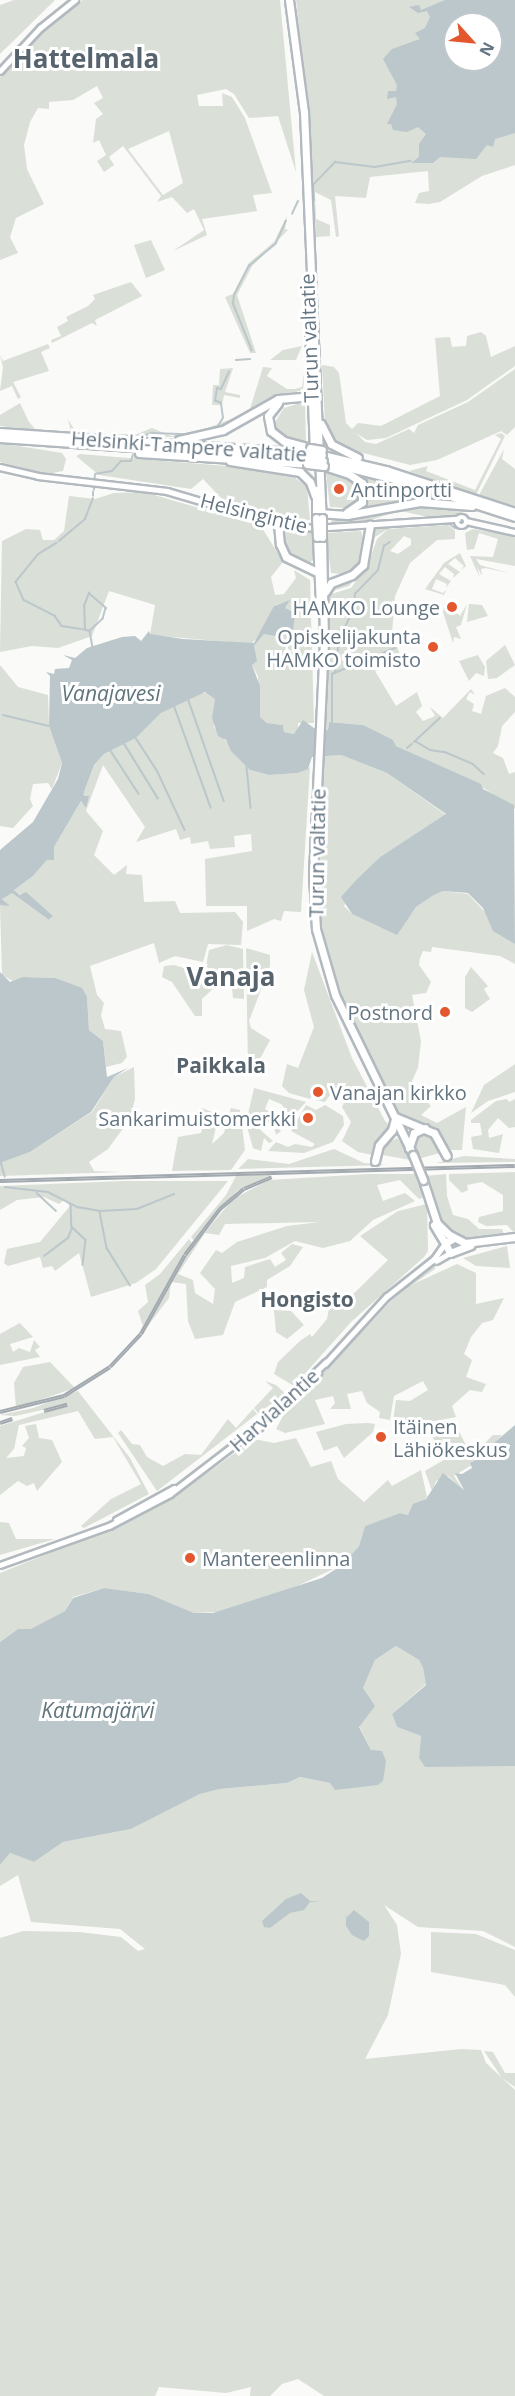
<!DOCTYPE html>
<html>
<head>
<meta charset="utf-8">
<style>
  body { margin:0 }
  #map { position:relative; width:515px; height:2396px; overflow:hidden; background:#fafaf8; font-family:"Open Sans",sans-serif }
  div>[style] { position:absolute }
  .green>* { inset:0; background:#dadfd7 }
  .water>* { inset:0; background:#bbc7cb }
  .stream>* { height:1.5px; margin:-0.75px; padding:0 0.75px; transform-origin:0.75px; border-radius:0.75px; background:#bbc7cb }
  .roads { filter:drop-shadow(2px 0 #b3babf) drop-shadow(-2px 0 #b3babf) drop-shadow(0 2px #b3babf) drop-shadow(0 -2px #b3babf) }
  .secondary>* { height:4.5px; margin:-2.25px; padding:0 2.25px; transform-origin:2.25px; border-radius:2.25px; background:#fff }
  .secondary>.ring { margin:-2.25px; padding:0; box-sizing:content-box; background:none; border:4.5px solid #fff; border-radius:50% }
  .highway>* { height:7px; margin:-3.5px; padding:0 3.5px; transform-origin:3.5px; border-radius:3.5px; background:#fff }
  .rail>* { height:4px; margin-top:-2px; transform-origin:0; background:repeating-linear-gradient(90deg,#fff 0 4.5px,#a2aab0 0 9px); box-sizing:border-box; border-block:2px solid #a2aab0 }
  .bridges { filter:drop-shadow(2px 0 #b4b9bd) drop-shadow(-2px 0 #b4b9bd) drop-shadow(0 2px #b4b9bd) drop-shadow(0 -2px #b4b9bd) }
  .highway-bridge>* { height:7px; margin:-3.5px; padding:0 3.5px; transform-origin:3.5px; border-radius:3.5px; background:#fff }
  .dots>* { width:16px; height:16px; translate:-50% -50%; box-sizing:border-box; border:3px solid #fff; border-radius:50% }
  span { translate:-50% -50%; white-space:nowrap; text-align:center; line-height:1.15; -webkit-text-stroke:6px #fff; paint-order:stroke }
  .street-label { font-size:20px; color:#657683 }
  .poi-label { font-size:20px; color:#657683 }
  .left { translate:0 -50%; text-align:left }
  .right { translate:-100% -50%; text-align:right }
  .water-label { font-size:21px; color:#60757c; font-style:italic }
  .neighbourhood-label { font-size:21px; color:#57646e; font-weight:700 }
  .district-label { font-size:26px; color:#57646e; font-weight:700 }
  .north { position:absolute; left:443px; top:12px; width:60px; height:60px; box-sizing:border-box; background:#fff; border:2px solid #c1c8cd; border-radius:50%; rotate:117deg; font-size:16px; font-weight:700; line-height:24px; text-align:center; color:#657683 }
  .north::after { content:''; display:block; margin:auto; width:21px; height:27px; background:#e4572e; clip-path:polygon(50% 0,100% 100%,50% 72%,0 100%) }
</style>
</head>
<body>
<div id="map">
  <div class="green">
    <div style="clip-path:polygon(14px 0,55px 0,0 54px,0 5px)"></div>
    <div style="clip-path:polygon(evenodd,83px 0,280px 0,296px 172px,278px 116px,249px 118px,234px 94px,226px 89px,197px 95px,199px 106px,223px 106px,222px 93px,232px 97px,245px 118px,272px 193px,253px 195px,257px 211px,202px 219px,207px 235px,173px 251px,204px 230px,194px 209px,187px 213px,172px 197px,157px 202px,161px 196px,123px 146px,109px 157px,114px 165px,104px 172px,97px 161px,106px 155px,99px 140px,93px 143px,96px 119px,103px 114px,94px 103px,103px 98px,97px 86px,73px 100px,49px 102px,49px 109px,38px 108px,30px 122px,24px 145px,27px 169px,44px 204px,16px 218px,10px 237px,18px 253px,0 260px,0 77px,51px 23px,83px 0,169px 131px,183px 183px,163px 195px,128px 149px,169px 131px)"></div>
    <div style="clip-path:polygon(evenodd,296px 0,515px 0,515px 165px,482px 176px,440px 202px,429px 204px,415px 203px,419px 193px,429px 191px,428px 171px,370px 177px,366px 198px,335px 196px,339px 236px,336px 237px,331px 200px,315px 192px,316px 219px,330px 225px,330px 236px,316px 237px,309px 123px,296px 0,455px 24px,491px 24px,491px 60px,455px 60px,455px 24px)"></div>
    <div style="clip-path:polygon(287px 216px,285px 229px,288px 230px,252px 266px,237px 295px,256px 353px,250px 353px,225px 297px,233px 294px,249px 263px,274px 242px)"></div>
    <div style="clip-path:polygon(151px 240px,165px 270px,146px 278px,134px 245px)"></div>
    <div style="clip-path:polygon(131px 282px,142px 296px,95px 320px,97px 326px,92px 323px,52px 343px,51px 340px,61px 336px,57px 327px,68px 321px,66px 317px,88px 306px,95px 299px,93px 295px)"></div>
    <div style="clip-path:polygon(481px 332px,486px 336px,491px 357px,515px 346px,515px 366px,467px 400px,386px 438px,367px 440px,354px 432px,352px 429px,358px 423px,381px 426px,440px 396px,435px 338px,450px 337px,452px 347px,466px 346px,467px 336px)"></div>
    <div style="clip-path:polygon(48px 344px,50px 348px,41px 352px,49px 371px,13px 382px,21px 397px,18px 399px,12px 386px,0 391px,3px 367px,0 355px,3px 361px)"></div>
    <div style="clip-path:polygon(302px 346px,296px 360px,270px 360px,283px 350px)"></div>
    <div style="clip-path:polygon(322px 365px,334px 367px,339px 373px,346px 423px,365px 442px,376px 444px,409px 429px,414px 433px,418px 425px,468px 402px,515px 369px,515px 427px,507px 435px,501px 431px,437px 460px,410px 465px,348px 449px,329px 436px,325px 425px)"></div>
    <div style="clip-path:polygon(263px 367px,272px 368px,267px 376px,287px 389px,295px 389px,302px 387px,305px 367px,303px 390px,274px 397px,230px 425px,202px 433px,171px 437px,72px 436px,68px 420px,78px 434px,137px 434px,152px 428px,171px 436px,208px 428px,249px 412px)"></div>
    <div style="clip-path:polygon(233px 368px,225px 392px,240px 395px,240px 398px,224px 395px,222px 405px,212px 405px,213px 385px,219px 385px,220px 369px)"></div>
    <div style="clip-path:polygon(20px 403px,29px 422px,36px 430px,0 426px,0 415px)"></div>
    <div style="clip-path:polygon(297px 404px,305px 404px,306px 443px,281px 434px,273px 425px,284px 408px)"></div>
    <div style="clip-path:polygon(501px 433px,505px 436px,476px 495px,409px 471px,428px 466px,426px 471px,475px 490px,501px 439px,495px 435px)"></div>
    <div style="clip-path:polygon(0 443px,62px 453px,66px 459px,63px 471px,47px 474px,0 462px)"></div>
    <div style="clip-path:polygon(504px 449px,502px 459px,515px 469px,515px 506px,479px 495px)"></div>
    <div style="clip-path:polygon(80px 454px,286px 471px,307px 487px,310px 520px,284px 518px,222px 499px,203px 479px,191px 489px,99px 475px,76px 456px)"></div>
    <div style="clip-path:polygon(326px 465px,403px 484px,398px 501px,355px 510px,365px 500px,364px 485px)"></div>
    <div style="clip-path:polygon(326px 473px,349px 478px,358px 485px,359px 497px,355px 504px,347px 508px,330px 507px)"></div>
    <div style="clip-path:polygon(405px 485px,430px 492px,468px 504px,401px 501px)"></div>
    <div style="clip-path:polygon(144px 492px,261px 526px,283px 562px,271px 577px,275px 595px,284px 594px,296px 578px,294px 570px,310px 580px,314px 723px,298px 723px,298px 732px,294px 734px,284px 732px,283px 725px,267px 723px,260px 717px,258px 676px,252px 665px,254px 646px,264px 634px,269px 634px,289px 601px,275px 605px,264px 631px,251px 644px,150px 635px,155px 605px,109px 591px,92px 636px,58px 648px,32px 646px,0 652px,2px 541px,26px 529px,40px 530px,43px 540px,54px 540px,64px 531px,69px 496px,95px 499px,114px 493px)"></div>
    <div style="clip-path:polygon(404px 504px,467px 507px,460px 517px,428px 517px,401px 511px)"></div>
    <div style="clip-path:polygon(398px 505px,398px 511px,368px 521px,331px 524px,332px 518px)"></div>
    <div style="clip-path:polygon(396px 524px,375px 537px,371px 553px,367px 564px,349px 586px,328px 592px,335px 583px,348px 581px,363px 568px,376px 528px)"></div>
    <div style="clip-path:polygon(evenodd,448px 525px,455px 531px,455px 539px,437px 540px,410px 563px,395px 596px,392px 633px,402px 660px,375px 671px,396px 706px,417px 692px,422px 706px,416px 712px,423px 721px,435px 716px,430px 707px,443px 718px,471px 689px,475px 695px,470px 692px,466px 699px,474px 704px,472px 711px,481px 714px,486px 696px,505px 688px,515px 697px,515px 712px,502px 726px,498px 746px,493px 753px,503px 758px,509px 774px,515px 772px,515px 809px,479px 785px,396px 746px,363px 725px,329px 722px,328px 730px,323px 731px,328px 595px,351px 588px,368px 565px,377px 539px,388px 529px,448px 525px,404px 536px,411px 539px,411px 545px,398px 554px,390px 551px,404px 536px)"></div>
    <div style="clip-path:polygon(283px 529px,314px 530px,314px 560px,308px 563px,293px 560px,284px 550px)"></div>
    <div style="clip-path:polygon(473px 529px,515px 536px,515px 566px,476px 559px,480px 565px,509px 573px,485px 568px,481px 569px,482px 576px,477px 567px,480px 578px,470px 556px,493px 557px,498px 539px,479px 533px,474px 549px,467px 550px,465px 533px)"></div>
    <div style="clip-path:polygon(361px 531px,364px 542px,360px 563px,343px 574px,331px 573px,326px 533px)"></div>
    <div style="clip-path:polygon(460px 553px,466px 566px,461px 570px,464px 566px,455px 558px,448px 564px,460px 572px,453px 578px,454px 574px,445px 567px,439px 574px,451px 581px,446px 588px,447px 584px,436px 579px,432px 589px,443px 593px,446px 590px,444px 595px,425px 589px,444px 563px)"></div>
    <div style="clip-path:polygon(445px 602px,460px 616px,467px 604px,461px 625px,456px 627px,461px 639px,454px 637px,453px 643px,443px 612px)"></div>
    <div style="clip-path:polygon(469px 604px,482px 605px,488px 616px,467px 622px)"></div>
    <div style="clip-path:polygon(505px 645px,515px 665px,497px 678px,488px 679px,486px 661px)"></div>
    <div style="clip-path:polygon(478px 655px,485px 667px,484px 676px,476px 673px,469px 681px,459px 661px)"></div>
    <div style="clip-path:polygon(0 665px,18px 687px,48px 695px,49px 726px,62px 763px,52px 789px,48px 783px,33px 784px,30px 799px,33px 806px,13px 828px,0 826px)"></div>
    <div style="clip-path:polygon(198px 693px,209px 693px,215px 699px,214px 727px,250px 770px,269px 775px,298px 773px,310px 767px,301px 912px,284px 911px,281px 921px,274px 919px,247px 931px,247px 906px,206px 906px,205px 859px,252px 851px,251px 834px,234px 836px,235px 847px,210px 849px,208px 841px,191px 844px,190px 837px,180px 840px,176px 829px,136px 842px,145px 827px,103px 765px,86px 811px,103px 831px,94px 855px,114px 875px,127px 865px,126px 874px,142px 875px,144px 902px,175px 901px,180px 913px,235px 912px,243px 922px,241px 945px,208px 944px,203px 962px,175px 956px,159px 963px,154px 943px,90px 966px,97px 995px,104px 1003px,101px 1015px,105px 1029px,121px 1031px,127px 1057px,122px 1063px,106px 1067px,103px 1041px,89px 1030px,87px 997px,55px 978px,23px 977px,16px 983px,2px 975px,0 905px,8px 905px,2px 898px,12px 893px,49px 920px,52px 917px,14px 890px,33px 876px,47px 860px,54px 859px,54px 847px,81px 801px,86px 808px,87px 795px,83px 795px,94px 765px,104px 754px,136px 738px,161px 713px)"></div>
    <div style="clip-path:polygon(341px 755px,387px 773px,446px 815px,380px 857px,359px 877px,344px 906px,352px 914px,396px 934px,416px 907px,431px 896px,443px 891px,468px 894px,515px 944px,515px 964px,500px 956px,432px 947px,431px 952px,423px 951px,420px 958px,419px 965px,431px 982px,426px 993px,412px 995px,421px 1041px,418px 1068px,411px 1083px,431px 1106px,421px 1115px,437px 1123px,466px 1107px,462px 1150px,451px 1150px,435px 1128px,404px 1120px,397px 1113px,343px 1004px,331px 971px,319px 929px,316px 864px,322px 756px)"></div>
    <div style="clip-path:polygon(227px 945px,243px 949px,244px 999px,233px 998px,232px 988px,216px 986px,202px 999px,202px 1016px,195px 1016px,172px 982px,162px 977px,164px 966px,174px 965px,210px 976px,212px 972px,206px 966px,209px 950px)"></div>
    <div style="clip-path:polygon(246px 948px,270px 955px,270px 966px,249px 1021px,251px 1028px,270px 1040px,251px 1076px,248px 1069px)"></div>
    <div style="clip-path:polygon(312px 952px,352px 1058px,385px 1121px,392px 1128px,379px 1141px,373px 1155px,358px 1152px,342px 1141px,351px 1122px,342px 1107px,347px 1096px,335px 1088px,325px 1102px,316px 1100px,324px 1090px,317px 1085px,310px 1099px,289px 1093px,282px 1086px,287px 1064px,298px 1068px,314px 1027px,304px 990px)"></div>
    <div style="clip-path:polygon(471px 967px,488px 986px,484px 989px,490px 999px,472px 1012px,465px 1008px,465px 977px)"></div>
    <div style="clip-path:polygon(515px 1064px,515px 1092px,488px 1101px,471px 1113px,484px 1085px)"></div>
    <div style="clip-path:polygon(134px 1067px,135px 1099px,130px 1119px,108px 1149px,89px 1162px,94px 1171px,121px 1172px,0 1176px,0 1163px,30px 1152px,92px 1112px,114px 1077px)"></div>
    <div style="clip-path:polygon(254px 1088px,306px 1102px,292px 1117px,281px 1104px,269px 1099px,265px 1109px,278px 1118px,276px 1127px,281px 1131px,276px 1135px,273px 1123px,259px 1123px,257px 1127px,273px 1141px,269px 1143px,264px 1138px,261px 1151px,253px 1148px,246px 1123px)"></div>
    <div style="clip-path:polygon(507px 1099px,509px 1102px,515px 1099px,515px 1127px,509px 1128px,498px 1118px,488px 1130px,489px 1138px,503px 1134px,499px 1153px,473px 1149px,471px 1137px,482px 1135px,480px 1123px,471px 1123px,471px 1120px,496px 1101px)"></div>
    <div style="clip-path:polygon(306px 1105px,316px 1110px,325px 1105px,343px 1116px,344px 1125px,333px 1142px,304px 1153px,268px 1151px,276px 1142px,288px 1147px,295px 1144px,312px 1147px,315px 1144px,291px 1131px)"></div>
    <div style="clip-path:polygon(202px 1108px,219px 1115px,212px 1144px,224px 1133px,231px 1108px,240px 1110px,245px 1150px,231px 1170px,172px 1171px,178px 1137px,201px 1133px,203px 1126px,198px 1118px)"></div>
    <div style="clip-path:polygon(420px 1132px,430px 1132px,443px 1152px,418px 1159px,412px 1141px)"></div>
    <div style="clip-path:polygon(397px 1138px,406px 1149px,410px 1160px,383px 1155px,386px 1144px)"></div>
    <div style="clip-path:polygon(334px 1149px,364px 1163px,387px 1165px,238px 1169px,248px 1159px,289px 1164px)"></div>
    <div style="clip-path:polygon(464px 1156px,515px 1159px,515px 1162px,436px 1163px)"></div>
    <div style="clip-path:polygon(515px 1172px,515px 1234px,507px 1225px,486px 1226px,478px 1222px,479px 1217px,503px 1211px,503px 1195px,482px 1182px,467px 1185px,468px 1190px,462px 1193px,449px 1180px,449px 1174px)"></div>
    <div style="clip-path:polygon(273px 1174px,237px 1191px,194px 1241px,191px 1237px,226px 1195px,236px 1176px)"></div>
    <div style="clip-path:polygon(evenodd,369px 1174px,415px 1174px,425px 1197px,419px 1199px,400px 1180px,377px 1185px,383px 1201px,405px 1193px,415px 1201px,373px 1220px,350px 1241px,323px 1248px,295px 1241px,265px 1258px,231px 1266px,232px 1283px,244px 1278px,245px 1267px,270px 1259px,275px 1267px,286px 1260px,281px 1253px,292px 1244px,303px 1247px,290px 1266px,267px 1280px,267px 1287px,235px 1302px,223px 1335px,195px 1339px,188px 1321px,186px 1284px,171px 1282px,169px 1298px,138px 1339px,189px 1251px,233px 1199px,269px 1180px,369px 1174px,320px 1222px,287px 1226px,237px 1242px,222px 1253px,216px 1250px,200px 1273px,215px 1289px,213px 1304px,195px 1293px,193px 1280px,178px 1274px,205px 1233px,219px 1235px,225px 1224px,320px 1222px)"></div>
    <div style="clip-path:polygon(446px 1174px,447px 1196px,453px 1215px,468px 1219px,479px 1229px,502px 1229px,504px 1234px,468px 1238px,447px 1231px,437px 1218px,425px 1176px)"></div>
    <div style="clip-path:polygon(124px 1181px,228px 1181px,156px 1269px,136px 1283px,91px 1297px,79px 1253px,55px 1271px,52px 1266px,43px 1268px,40px 1257px,8px 1266px,4px 1263px,7px 1249px,40px 1242px,70px 1206px,64px 1200px,59px 1204px,44px 1197px,17px 1200px,0 1210px,0 1186px)"></div>
    <div style="clip-path:polygon(427px 1204px,428px 1251px,424px 1257px,351px 1322px,294px 1386px,274px 1374px,278px 1362px,300px 1341px,310px 1334px,312px 1337px,327px 1319px,331px 1299px,341px 1306px,388px 1260px,360px 1236px,398px 1211px)"></div>
    <div style="clip-path:polygon(189px 1239px,192px 1243px,143px 1326px,138px 1311px,148px 1302px,145px 1285px,160px 1274px)"></div>
    <div style="clip-path:polygon(507px 1246px,510px 1268px,476px 1266px,463px 1258px)"></div>
    <div style="clip-path:polygon(457px 1264px,476px 1273px,476px 1304px,504px 1298px,493px 1320px,482px 1323px,471px 1337px,464px 1354px,472px 1360px,466px 1377px,486px 1384px,482px 1392px,470px 1390px,452px 1406px,456px 1417px,420px 1424px,393px 1421px,396px 1400px,410px 1401px,428px 1390px,423px 1381px,394px 1396px,390px 1420px,379px 1418px,380px 1412px,367px 1403px,362px 1391px,347px 1394px,351px 1409px,330px 1409px,335px 1403px,333px 1396px,315px 1400px,325px 1424px,285px 1433px,276px 1429px,283px 1416px,390px 1302px,409px 1286px)"></div>
    <div style="clip-path:polygon(435px 1265px,435px 1269px,380px 1307px,284px 1411px,386px 1300px)"></div>
    <div style="clip-path:polygon(274px 1310px,291px 1311px,304px 1325px,287px 1339px,276px 1332px)"></div>
    <div style="clip-path:polygon(20px 1323px,33px 1337px,10px 1344px,13px 1352px,19px 1348px,30px 1352px,34px 1340px,40px 1347px,35px 1350px,40px 1357px,0 1365px,0 1334px)"></div>
    <div style="clip-path:polygon(50px 1362px,75px 1388px,16px 1408px,14px 1383px,23px 1367px)"></div>
    <div style="clip-path:polygon(265px 1381px,276px 1385px,286px 1394px,258px 1413px,254px 1408px,273px 1388px)"></div>
    <div style="clip-path:polygon(78px 1391px,130px 1458px,149px 1494px,84px 1528px,81px 1526px,111px 1499px,141px 1484px,113px 1437px,95px 1439px,78px 1411px,19px 1425px,14px 1449px,6px 1458px,24px 1456px,26px 1448px,22px 1446px,29px 1438px,25px 1426px,36px 1424px,39px 1438px,52px 1440px,62px 1462px,37px 1491px,34px 1483px,27px 1486px,18px 1481px,0 1495px,0 1426px,70px 1404px,15px 1416px,0 1415px,33px 1408px)"></div>
    <div style="clip-path:polygon(253px 1409px,257px 1414px,157px 1491px,118px 1433px,121px 1430px,132px 1444px,140px 1445px,147px 1457px,163px 1466px,185px 1454px,201px 1455px,228px 1419px,236px 1428px)"></div>
    <div style="clip-path:polygon(368px 1423px,375px 1424px,373px 1432px,344px 1458px,337px 1446px,324px 1451px,316px 1432px,346px 1424px)"></div>
    <div style="clip-path:polygon(455px 1424px,467px 1447px,441px 1458px,430px 1430px)"></div>
    <div style="clip-path:polygon(493px 1435px,502px 1435px,495px 1442px,494px 1451px,454px 1476px,464px 1491px,448px 1476px,436px 1481px,432px 1491px,425px 1471px,454px 1454px,484px 1444px)"></div>
    <div style="clip-path:polygon(296px 1438px,311px 1467px,331px 1461px,338px 1479px,364px 1502px,388px 1480px,392px 1486px,421px 1470px,427px 1497px,408px 1515px,400px 1513px,365px 1526px,359px 1546px,342px 1565px,280px 1594px,218px 1612px,194px 1613px,149px 1594px,104px 1588px,73px 1597px,65px 1611px,31px 1630px,18px 1629px,0 1642px,0 1573px,126px 1522px,196px 1481px,254px 1439px,274px 1443px)"></div>
    <div style="clip-path:polygon(0 1522px,9px 1523px,16px 1539px,55px 1539px,0 1555px)"></div>
    <div style="clip-path:polygon(396px 1646px,419px 1660px,423px 1668px,426px 1684px,392px 1714px,397px 1727px,421px 1736px,419px 1758px,425px 1766px,515px 1766px,515px 1947px,483px 1931px,418px 1927px,384px 1905px,397px 1925px,401px 1954px,388px 2015px,365px 2059px,461px 2049px,481px 2050px,486px 2063px,515px 2090px,515px 2396px,324px 2396px,298px 2379px,282px 2384px,270px 2396px,250px 2396px,251px 2387px,226px 2393px,159px 2387px,155px 2396px,0 2396px,0 1938px,23px 1931px,79px 1932px,121px 1937px,138px 1951px,145px 1949px,120px 1929px,31px 1922px,18px 1875px,0 1886px,0 1865px,10px 1853px,34px 1862px,63px 1842px,131px 1829px,200px 1794px,220px 1789px,287px 1783px,300px 1777px,330px 1783px,371px 1750px,359px 1726px,371px 1709px,363px 1688px,375px 1660px)"></div>
    <div style="clip-path:polygon(431px 1932px,476px 1934px,515px 1950px,515px 1997px,505px 1985px,431px 1972px)"></div>
    <div style="clip-path:polygon(484px 2051px,493px 2052px,505px 2073px,515px 2073px,515px 2087px,502px 2078px)"></div>
  </div>
  <div class="water">
    <div style="clip-path:polygon(evenodd,445px 0,515px 0,515px 133px,495px 139px,493px 147px,487px 145px,476px 159px,440px 157px,433px 163px,411px 163px,419px 157px,419px 144px,426px 134px,418px 127px,407px 132px,393px 130px,391px 124px,387px 124px,397px 104px,396px 97px,387px 99px,388px 91px,396px 91px,397px 85px,383px 59px,392px 49px,420px 39px,415px 33px,425px 28px,430px 17px,427px 11px,418px 13px,409px 7px,419px 5px,421px 10px,445px 0,455px 24px,491px 24px,491px 60px,455px 60px,455px 24px)"></div>
    <div style="clip-path:polygon(290px 600px,285px 608px,295px 613px,293px 631px,281px 637px,264px 634px,254px 646px,257px 661px,252px 665px,260px 686px,260px 717px,267px 723px,283px 725px,284px 732px,294px 734px,303px 720px,318px 731px,328px 730px,329px 722px,363px 725px,393px 740px,396px 746px,481px 784px,483px 789px,514px 805px,515px 944px,493px 931px,483px 908px,468px 893px,443px 891px,432px 896px,416px 907px,397px 935px,352px 914px,341px 897px,359px 877px,380px 857px,446px 814px,387px 773px,341px 755px,312px 757px,308px 769px,298px 773px,269px 775px,250px 770px,231px 751px,226px 740px,218px 736px,212px 718px,215px 699px,205px 692px,161px 713px,136px 738px,104px 754px,94px 765px,83px 795px,89px 796px,86px 808px,81px 801px,54px 847px,54px 860px,47px 860px,33px 876px,14px 890px,20px 895px,26px 892px,53px 916px,49px 920px,12px 893px,2px 899px,10px 906px,0 905px,0 850px,33px 822px,58px 779px,62px 763px,49px 726px,50px 676px,46px 672px,54px 674px,55px 669px,69px 668px,72px 660px,63px 655px,75px 658px,87px 648px,122px 637px,135px 636px,141px 641px,149px 631px,150px 634px,183px 639px,254px 643px,274px 606px)"></div>
    <div style="clip-path:polygon(0 972px,10px 982px,23px 977px,55px 978px,82px 988px,87px 997px,89px 1030px,103px 1041px,107px 1077px,128px 1068px,114px 1077px,91px 1112px,30px 1152px,0 1163px)"></div>
    <div style="clip-path:polygon(515px 1425px,515px 1766px,425px 1767px,419px 1758px,421px 1736px,397px 1727px,392px 1714px,426px 1685px,423px 1668px,419px 1660px,396px 1646px,375px 1660px,363px 1688px,375px 1706px,359px 1727px,371px 1750px,382px 1751px,386px 1761px,383px 1781px,378px 1785px,335px 1790px,330px 1783px,300px 1777px,287px 1783px,220px 1789px,200px 1794px,131px 1829px,63px 1842px,34px 1862px,10px 1853px,0 1865px,0 1642px,18px 1629px,31px 1629px,65px 1611px,73px 1598px,104px 1588px,149px 1594px,194px 1613px,213px 1613px,322px 1578px,342px 1565px,359px 1546px,365px 1526px,400px 1513px,408px 1515px,413px 1504px,426px 1499px,443px 1473px,464px 1490px,455px 1473px,462px 1474px,472px 1468px,470px 1463px,494px 1451px,495px 1442px)"></div>
    <div style="clip-path:polygon(301px 1893px,310px 1901px,321px 1901px,310px 1902px,304px 1910px,290px 1913px,270px 1928px,264px 1927px,262px 1921px,286px 1899px)"></div>
    <div style="clip-path:polygon(354px 1910px,369px 1922px,369px 1936px,364px 1941px,352px 1935px,346px 1926px,346px 1917px,338px 1915px,347px 1917px)"></div>
  </div>
  <div class="stream">
    <div style="left:314px;top:201px;width:16px;rotate:-94deg"></div>
    <div style="left:313px;top:185px;width:32px;rotate:-46deg"></div>
    <div style="left:335px;top:162px;width:40px;rotate:7.1deg"></div>
    <div style="left:375px;top:167px;width:36px;rotate:-10deg"></div>
    <div style="left:292px;top:214px;width:14px;rotate:-65deg"></div>
    <div style="left:252px;top:351px;width:51px;rotate:-112deg"></div>
    <div style="left:233px;top:304px;width:9px;rotate:-84deg"></div>
    <div style="left:234px;top:295px;width:33px;rotate:-63deg"></div>
    <div style="left:249px;top:266px;width:35px;rotate:-40deg"></div>
    <div style="left:276px;top:243px;width:24px;rotate:-66deg"></div>
    <div style="left:236px;top:360px;width:14px;rotate:-4deg"></div>
    <div style="left:138px;top:437px;width:15px;rotate:-16deg"></div>
    <div style="left:152px;top:433px;width:35px;rotate:2deg"></div>
    <div style="left:187px;top:434px;width:32px;rotate:-14deg"></div>
    <div style="left:218px;top:426px;width:9px;rotate:-58deg"></div>
    <div style="left:223px;top:418px;width:15px;rotate:-98deg"></div>
    <div style="left:221px;top:403px;width:6px;rotate:-162deg"></div>
    <div style="left:215px;top:401px;width:13px;rotate:-81deg"></div>
    <div style="left:217px;top:388px;width:4px;rotate:14deg"></div>
    <div style="left:221px;top:389px;width:19px;rotate:-65deg"></div>
    <div style="left:95px;top:474px;width:17px;rotate:-10deg"></div>
    <div style="left:112px;top:471px;width:13px;rotate:-48deg"></div>
    <div style="left:121px;top:461px;width:10px"></div>
    <div style="left:131px;top:461px;width:6px;rotate:-72deg"></div>
    <div style="left:94px;top:480px;width:4px;rotate:-76deg"></div>
    <div style="left:94px;top:490px;width:2px;rotate:-90deg"></div>
    <div style="left:93px;top:496px;width:4px;rotate:-90deg"></div>
    <div style="left:447px;top:522px;width:10px;rotate:37deg"></div>
    <div style="left:59px;top:541px;width:34px;rotate:-40deg"></div>
    <div style="left:85px;top:519px;width:22px;rotate:-69deg"></div>
    <div style="left:57px;top:543px;width:22px;rotate:148deg"></div>
    <div style="left:38px;top:555px;width:35px;rotate:129deg"></div>
    <div style="left:16px;top:582px;width:20px;rotate:66deg"></div>
    <div style="left:24px;top:600px;width:35px;rotate:27deg"></div>
    <div style="left:55px;top:616px;width:12px;rotate:55deg"></div>
    <div style="left:62px;top:626px;width:19px;rotate:9deg"></div>
    <div style="left:83px;top:629px;width:7px;rotate:16deg"></div>
    <div style="left:90px;top:631px;width:17px;rotate:80deg"></div>
    <div style="left:85px;top:629px;width:23px;rotate:-92deg"></div>
    <div style="left:84px;top:606px;width:14px;rotate:-69deg"></div>
    <div style="left:89px;top:593px;width:23px;rotate:41deg"></div>
    <div style="left:106px;top:608px;width:11px;rotate:105deg"></div>
    <div style="left:103px;top:619px;width:18px;rotate:137deg"></div>
    <div style="left:335px;top:673px;width:32px;rotate:-83deg"></div>
    <div style="left:339px;top:641px;width:36px;rotate:-66deg"></div>
    <div style="left:354px;top:608px;width:14px;rotate:-86deg"></div>
    <div style="left:355px;top:594px;width:33px;rotate:-46deg"></div>
    <div style="left:378px;top:570px;width:25px;rotate:-76deg"></div>
    <div style="left:384px;top:546px;width:7px;rotate:-34deg"></div>
    <div style="left:188px;top:698px;width:109px;rotate:70.7deg"></div>
    <div style="left:174px;top:705px;width:109px;rotate:70.1deg"></div>
    <div style="left:3px;top:715px;width:47px;rotate:13.4deg"></div>
    <div style="left:332px;top:722px;width:48px;rotate:-90deg"></div>
    <div style="left:332px;top:674px;width:68px;rotate:-22.4deg"></div>
    <div style="left:136px;top:738px;width:38px;rotate:57deg"></div>
    <div style="left:157px;top:770px;width:66px;rotate:65deg"></div>
    <div style="left:415px;top:741px;width:17px;rotate:31deg"></div>
    <div style="left:430px;top:750px;width:15px;rotate:8deg"></div>
    <div style="left:445px;top:752px;width:30px;rotate:23deg"></div>
    <div style="left:473px;top:764px;width:15px;rotate:42deg"></div>
    <div style="left:414px;top:742px;width:35px;rotate:-43deg"></div>
    <div style="left:124px;top:743px;width:65px;rotate:58.3deg"></div>
    <div style="left:407px;top:748px;width:6px;rotate:-39deg"></div>
    <div style="left:111px;top:751px;width:51px;rotate:56.9deg"></div>
    <div style="left:247px;top:767px;width:41px;rotate:84.4deg"></div>
    <div style="left:1px;top:1162px;width:15px;rotate:74deg"></div>
    <div style="left:5px;top:1187px;width:43px;rotate:6.6deg"></div>
    <div style="left:48px;top:1192px;width:34px;rotate:27deg"></div>
    <div style="left:78px;top:1207px;width:22px;rotate:10deg"></div>
    <div style="left:100px;top:1211px;width:37px;rotate:-3deg"></div>
    <div style="left:137px;top:1209px;width:40px;rotate:-22deg"></div>
    <div style="left:37px;top:1193px;width:26px;rotate:43deg"></div>
    <div style="left:71px;top:1204px;width:23px;rotate:88deg"></div>
    <div style="left:72px;top:1227px;width:19px;rotate:43deg"></div>
    <div style="left:86px;top:1240px;width:25px;rotate:97deg"></div>
    <div style="left:100px;top:1212px;width:37px;rotate:79deg"></div>
    <div style="left:107px;top:1248px;width:44px;rotate:58.1deg"></div>
    <div style="left:44px;top:1256px;width:30px;rotate:-37deg"></div>
    <div style="left:68px;top:1238px;width:11px;rotate:-68deg"></div>
  </div>
  <div class="roads">
    <div class="secondary">
      <div style="left:0;top:71px;width:59px;rotate:-47.1deg"></div>
      <div style="left:40px;top:28px;width:45px;rotate:-38.7deg"></div>
      <div style="left:0;top:467px;width:39px;rotate:13deg"></div>
      <div style="left:38px;top:476px;width:130px;rotate:6.6deg"></div>
      <div style="left:167px;top:491px;width:106px;rotate:16.4deg"></div>
      <div style="left:269px;top:521px;width:45px;rotate:9deg"></div>
      <div style="left:313px;top:528px;width:145px;rotate:-3.6deg"></div>
      <div class="ring" style="left:457px;top:517px;width:5.5px;height:5.5px"></div>
      <div style="left:466px;top:521px;width:50px;rotate:12.7deg"></div>
      <div style="left:436px;top:1261px;width:16px;rotate:-30deg"></div>
      <div style="left:325px;top:1364px;width:91px;rotate:-47.7deg"></div>
      <div style="left:386px;top:1297px;width:61px;rotate:-38.4deg"></div>
      <div style="left:434px;top:1259px;width:19px;rotate:-55deg"></div>
      <div style="left:245px;top:1441px;width:100px;rotate:-43deg"></div>
      <div style="left:116px;top:1520px;width:66px;rotate:-28.9deg"></div>
      <div style="left:0;top:1565px;width:116px;rotate:-19.7deg"></div>
      <div style="left:109px;top:1526px;width:69px;rotate:-27.7deg"></div>
      <div style="left:170px;top:1494px;width:118px;rotate:-37.5deg"></div>
      <div style="left:264px;top:1422px;width:86px;rotate:-44.1deg"></div>
    </div>
    <div class="highway">
      <div style="left:289px;top:0;width:113px;rotate:82.4deg"></div>
      <div style="left:304px;top:112px;width:406px;rotate:87.5deg"></div>
      <div style="left:307px;top:283px;width:169px;rotate:87.6deg"></div>
      <div style="left:278px;top:403px;width:16px;rotate:128deg"></div>
      <div style="left:268px;top:416px;width:15px;rotate:79deg"></div>
      <div style="left:271px;top:431px;width:16px;rotate:38deg"></div>
      <div style="left:284px;top:441px;width:27px;rotate:15deg"></div>
      <div style="left:321px;top:424px;width:22px;rotate:63deg"></div>
      <div style="left:331px;top:444px;width:30px;rotate:27deg"></div>
      <div style="left:0;top:432px;width:312px;rotate:3.9deg"></div>
      <div style="left:0;top:438px;width:311px;rotate:3.9deg"></div>
      <div style="left:179px;top:440px;width:45px;rotate:-12.8deg"></div>
      <div style="left:223px;top:430px;width:63px;rotate:-29.4deg"></div>
      <div style="left:278px;top:399px;width:35px;rotate:-5deg"></div>
      <div style="left:139px;top:453px;width:168px;rotate:3.7deg"></div>
      <div style="left:322px;top:455px;width:66px;rotate:13.2deg"></div>
      <div style="left:386px;top:470px;width:136px;rotate:18deg"></div>
      <div style="left:230px;top:461px;width:71px;rotate:8.9deg"></div>
      <div style="left:300px;top:472px;width:14px;rotate:45deg"></div>
      <div style="left:310px;top:482px;width:15px;rotate:70deg"></div>
      <div style="left:323px;top:461px;width:94px;rotate:14.2deg"></div>
      <div style="left:324px;top:466px;width:26px;rotate:18deg"></div>
      <div style="left:349px;top:474px;width:16px;rotate:35deg"></div>
      <div style="left:362px;top:483px;width:19px;rotate:90deg"></div>
      <div style="left:362px;top:502px;width:18px;rotate:146deg"></div>
      <div style="left:316px;top:490px;width:28px;rotate:90deg"></div>
      <div style="left:453px;top:497px;width:65px;rotate:17.9deg"></div>
      <div style="left:318px;top:513px;width:29px;rotate:4deg"></div>
      <div style="left:347px;top:515px;width:74px;rotate:-10.1deg"></div>
      <div style="left:420px;top:502px;width:52px;rotate:4.4deg"></div>
      <div style="left:278px;top:523px;width:21px;rotate:85deg"></div>
      <div style="left:280px;top:544px;width:14px;rotate:65deg"></div>
      <div style="left:286px;top:557px;width:37px;rotate:26deg"></div>
      <div style="left:317px;top:537px;width:69px;rotate:87.5deg"></div>
      <div style="left:322px;top:537px;width:104px;rotate:88.9deg"></div>
      <div style="left:324px;top:641px;width:233px;rotate:92.7deg"></div>
      <div style="left:313px;top:874px;width:55px;rotate:86.9deg"></div>
      <div style="left:316px;top:929px;width:69px;rotate:73.9deg"></div>
      <div style="left:335px;top:995px;width:178px;rotate:64deg"></div>
      <div style="left:325px;top:592px;width:11px;rotate:-56deg"></div>
      <div style="left:331px;top:583px;width:22px;rotate:-21deg"></div>
      <div style="left:352px;top:575px;width:15px;rotate:-42deg"></div>
      <div style="left:363px;top:565px;width:41px;rotate:-80.1deg"></div>
      <div style="left:395px;top:1117px;width:42px;rotate:22.3deg"></div>
      <div style="left:434px;top:1133px;width:26px;rotate:61deg"></div>
      <div style="left:409px;top:1148px;width:16px;rotate:-72deg"></div>
      <div style="left:414px;top:1133px;width:12px;rotate:-24deg"></div>
      <div style="left:375px;top:1161px;width:16px;rotate:-76deg"></div>
      <div style="left:379px;top:1145px;width:20px;rotate:-49deg"></div>
      <div style="left:392px;top:1130px;width:11px;rotate:-75deg"></div>
      <div style="left:423px;top:1180px;width:45px;rotate:72deg"></div>
      <div style="left:437px;top:1223px;width:16px;rotate:45deg"></div>
      <div style="left:448px;top:1234px;width:19px;rotate:28deg"></div>
      <div style="left:465px;top:1243px;width:50px;rotate:-6.8deg"></div>
      <div style="left:434px;top:1225px;width:21px;rotate:59deg"></div>
      <div style="left:454px;top:1238px;width:10px;rotate:151deg"></div>
      <div style="left:445px;top:1243px;width:11px;rotate:63deg"></div>
      <div style="left:450px;top:1253px;width:22px;rotate:-21deg"></div>
    </div>
  </div>
  <div class="rail">
    <div style="left:0;top:1181px;width:515px;rotate:-1.67deg"></div>
    <div style="left:44px;top:1411px;width:24px;rotate:-15deg"></div>
    <div style="left:0;top:1412px;width:66px;rotate:-14deg"></div>
    <div style="left:64px;top:1396px;width:54px;rotate:-32.2deg"></div>
    <div style="left:110px;top:1367px;width:45px;rotate:-46.8deg"></div>
    <div style="left:141px;top:1334px;width:90px;rotate:-60.9deg"></div>
    <div style="left:185px;top:1255px;width:58px;rotate:-52.7deg"></div>
    <div style="left:220px;top:1209px;width:31px;rotate:-40deg"></div>
    <div style="left:244px;top:1189px;width:30px;rotate:-23deg"></div>
    <div style="left:0;top:1423px;width:13px;rotate:-18deg"></div>
  </div>
  <div class="bridges">
    <div class="highway-bridge">
      <div style="left:310px;top:448px;width:12px;rotate:9deg"></div>
      <div style="left:311px;top:453px;width:11px;rotate:10deg"></div>
      <div style="left:310px;top:459px;width:13px;rotate:9deg"></div>
      <div style="left:307px;top:464px;width:17px;rotate:7deg"></div>
      <div style="left:316px;top:518px;width:19px;rotate:87deg"></div>
      <div style="left:322px;top:518px;width:19px;rotate:90deg"></div>
      <div style="left:413px;top:1155px;width:27px;rotate:68deg"></div>
    </div>
  </div>
  <div class="dots">
    <div style="left:339px;top:489px;background:#e4572e"></div>
    <div style="left:452px;top:607px;background:#e4572e"></div>
    <div style="left:433px;top:647px;background:#e4572e"></div>
    <div style="left:445px;top:1012px;background:#e4572e"></div>
    <div style="left:318px;top:1092px;background:#e4572e"></div>
    <div style="left:308px;top:1118px;background:#e4572e"></div>
    <div style="left:381px;top:1437px;background:#e4572e"></div>
    <div style="left:190px;top:1558px;background:#e4572e"></div>
  </div>
  <div class="street-label">
    <span style="left:309px;top:338px;rotate:-92deg">Turun valtatie</span>
    <span style="left:189px;top:446px;rotate:4deg">Helsinki-Tampere valtatie</span>
    <span style="left:254px;top:513px;rotate:14deg">Helsingintie</span>
    <span style="left:317px;top:853px;rotate:-89deg">Turun valtatie</span>
    <span style="left:274px;top:1410px;rotate:-42deg">Harvialantie</span>
  </div>
  <div class="poi-label">
    <span class="left" style="left:351px;top:489px">Antinportti</span>
    <span class="right" style="left:440px;top:607px">HAMKO Lounge</span>
    <span class="right" style="left:421px;top:648px">Opiskelijakunta<br>HAMKO toimisto</span>
    <span class="right" style="left:433px;top:1012px">Postnord</span>
    <span class="left" style="left:330px;top:1092px">Vanajan kirkko</span>
    <span class="right" style="left:296px;top:1118px">Sankarimuistomerkki</span>
    <span class="left" style="left:393px;top:1438px">Itäinen<br>Lähiökeskus</span>
    <span class="left" style="left:202px;top:1558px">Mantereenlinna</span>
  </div>
  <div class="water-label">
    <span style="left:111px;top:693px">Vanajavesi</span>
    <span style="left:98px;top:1710px">Katumajärvi</span>
  </div>
  <div class="neighbourhood-label">
    <span style="left:221px;top:1065px">Paikkala</span>
    <span style="left:307px;top:1299px">Hongisto</span>
  </div>
  <div class="district-label">
    <span style="left:86px;top:59px">Hattelmala</span>
    <span style="left:231px;top:977px">Vanaja</span>
  </div>
  <div class="north">N</div>
</div>
</body>
</html>
